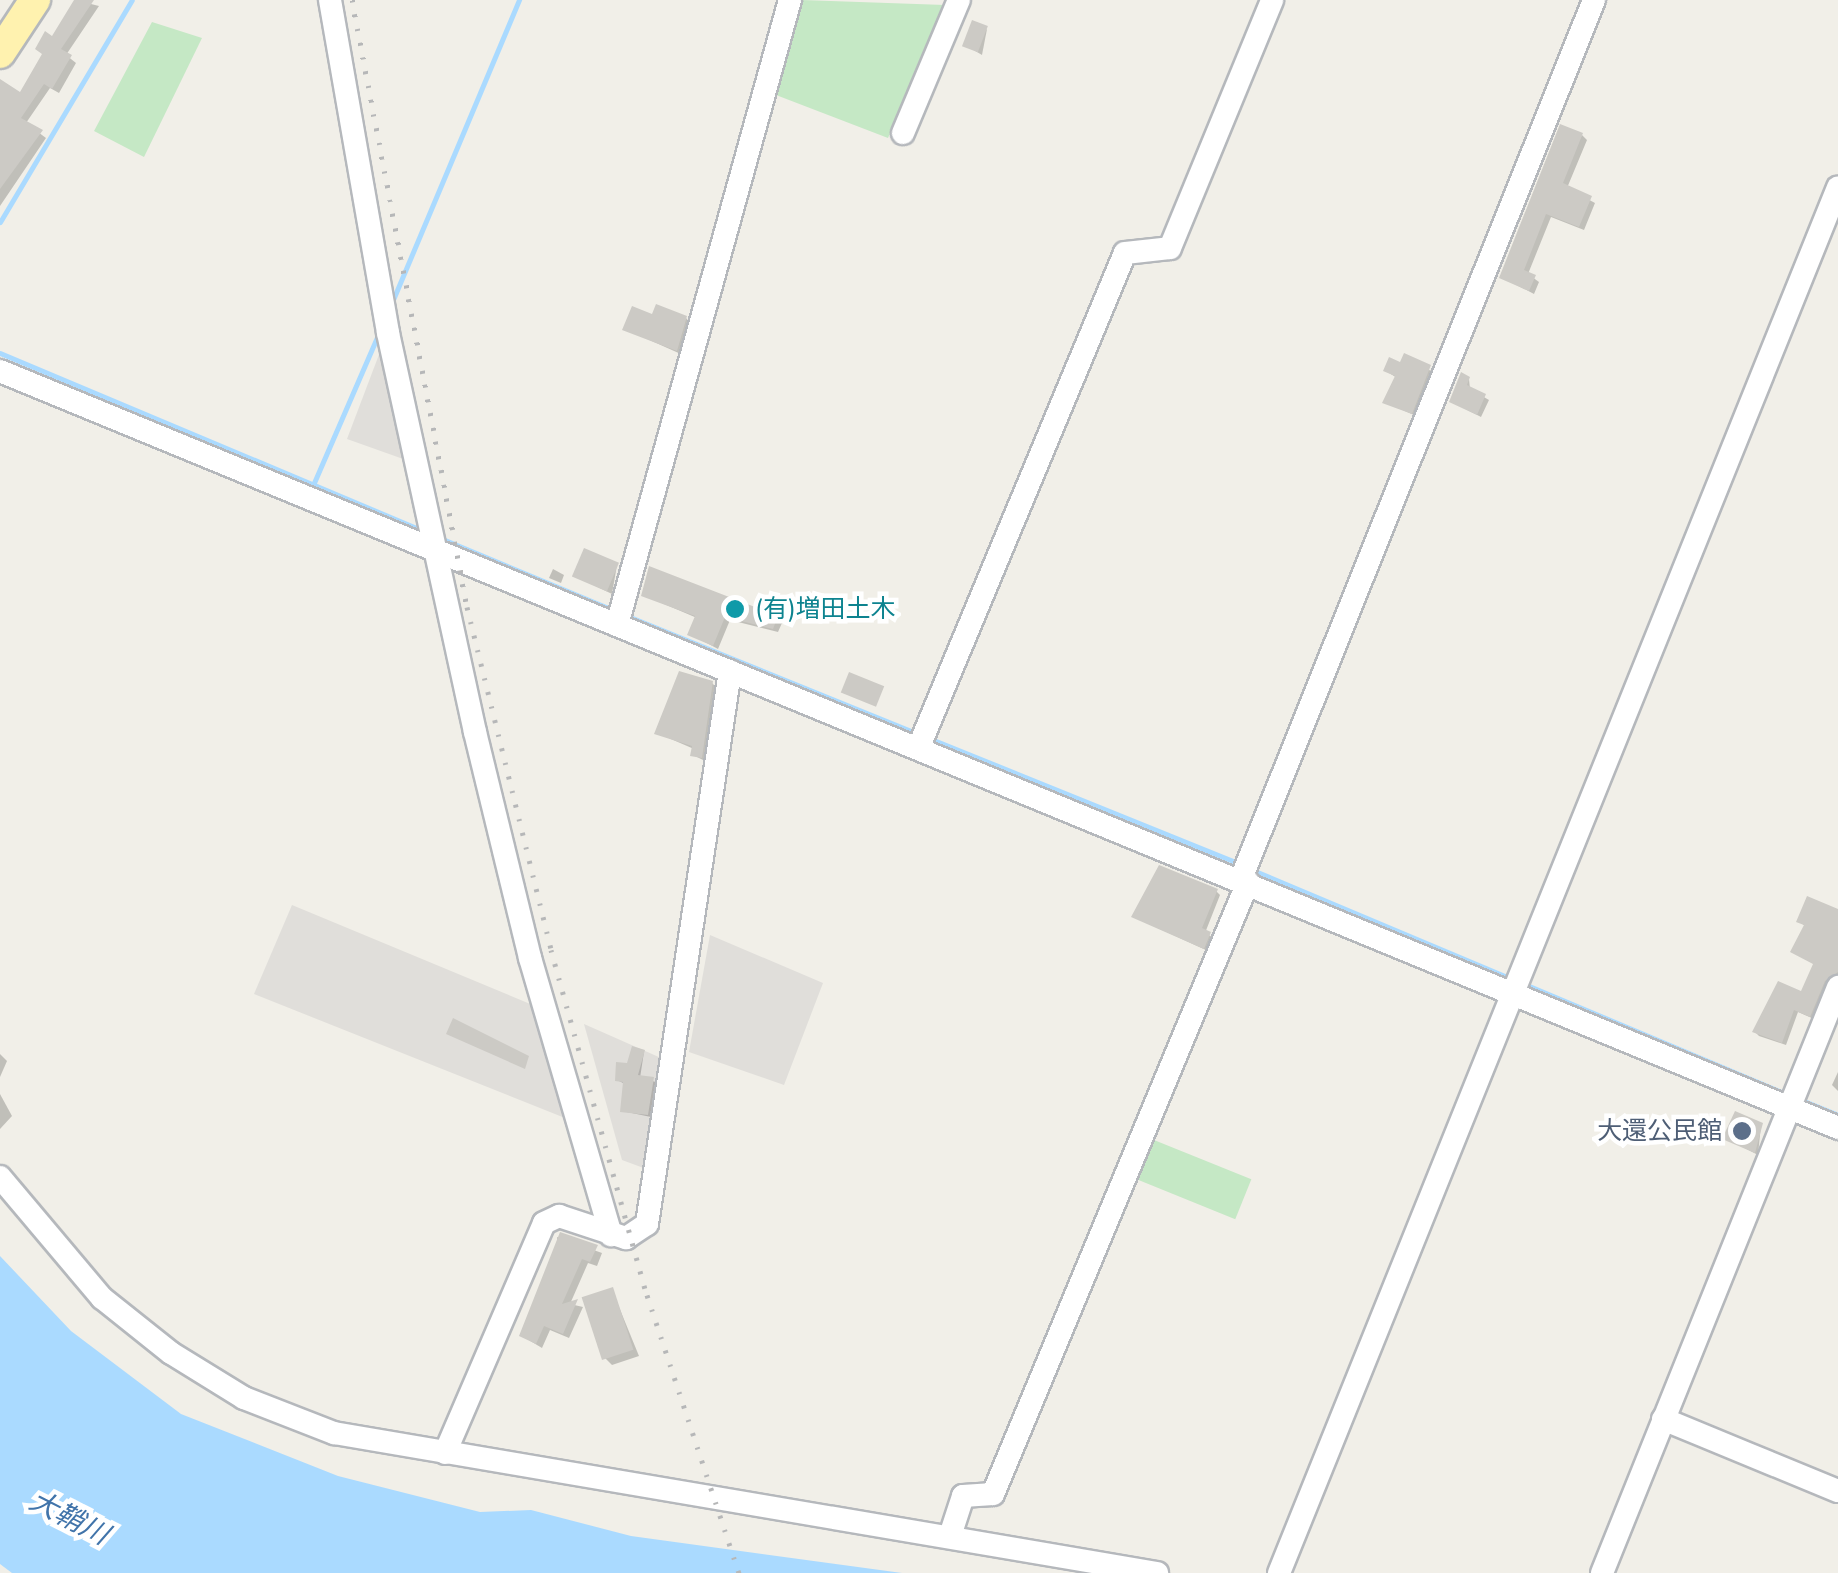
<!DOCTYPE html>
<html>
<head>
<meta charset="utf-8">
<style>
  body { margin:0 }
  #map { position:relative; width:1838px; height:1573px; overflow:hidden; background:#f1efe8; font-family:"Nunito Sans","Noto Sans JP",sans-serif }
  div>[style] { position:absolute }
  .industrial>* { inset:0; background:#e0deda }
  .green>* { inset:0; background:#c5e8c5; transform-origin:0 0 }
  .water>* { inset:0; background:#aadaff }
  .shadow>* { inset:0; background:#0003 }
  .stream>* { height:5px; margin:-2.5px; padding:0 2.5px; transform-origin:2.5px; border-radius:2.5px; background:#aadaff }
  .building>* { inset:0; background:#cccac5; transform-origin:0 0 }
  .roads { filter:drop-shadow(2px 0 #b5b8bc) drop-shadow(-2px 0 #b5b8bc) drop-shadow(0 2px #b5b8bc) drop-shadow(0 -2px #b5b8bc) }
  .minor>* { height:22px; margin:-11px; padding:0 11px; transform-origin:11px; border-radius:11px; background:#fff }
  .major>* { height:30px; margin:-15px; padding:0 15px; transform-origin:15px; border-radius:15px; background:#fff2af }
  .rail>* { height:5px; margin-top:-2.5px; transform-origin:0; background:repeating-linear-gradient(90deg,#b6b7b8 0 2.5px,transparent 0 14.5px) }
  .dots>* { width:28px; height:28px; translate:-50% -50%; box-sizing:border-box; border:5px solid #fff; border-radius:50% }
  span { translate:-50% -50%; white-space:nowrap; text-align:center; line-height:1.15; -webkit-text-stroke:9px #fff; paint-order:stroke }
  .culture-label { font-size:25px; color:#0d838f }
  .left { translate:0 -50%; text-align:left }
  .service-label { font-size:25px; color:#4e5e75 }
  .right { translate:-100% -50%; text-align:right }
  .water-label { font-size:28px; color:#4174aa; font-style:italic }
</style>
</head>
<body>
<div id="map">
  <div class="industrial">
    <div style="clip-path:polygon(383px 344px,406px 460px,347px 439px)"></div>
    <div style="clip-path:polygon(292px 905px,535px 1006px,565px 1118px,254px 994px)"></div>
    <div style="clip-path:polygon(710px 935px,823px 983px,784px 1085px,689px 1052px)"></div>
    <div style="clip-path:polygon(584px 1024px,661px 1058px,649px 1170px,622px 1160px)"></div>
  </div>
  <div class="green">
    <div style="clip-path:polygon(802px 0,945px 5px,888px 138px,776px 95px)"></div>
    <div style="clip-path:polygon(152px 22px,202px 38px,144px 157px,94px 131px)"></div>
    <div style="left:1154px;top:1140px;width:105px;height:43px;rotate:22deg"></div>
  </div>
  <div class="water">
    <div style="clip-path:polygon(0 1256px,71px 1331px,181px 1414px,338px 1476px,480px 1512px,531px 1510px,631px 1536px,902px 1573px,12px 1573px,0 1564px)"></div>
  </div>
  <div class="shadow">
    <div style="clip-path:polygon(75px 0,99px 6px,66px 55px,76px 63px,59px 93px,50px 88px,26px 123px,46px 138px,0 206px,0 87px,21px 96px)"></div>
    <div style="clip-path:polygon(987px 29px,982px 55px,965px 45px)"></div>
    <div style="clip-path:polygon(1582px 135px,1587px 140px,1567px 188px,1595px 203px,1584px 230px,1551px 217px,1528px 274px,1539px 282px,1534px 294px,1501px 277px)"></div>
    <div style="clip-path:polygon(654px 318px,686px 318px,692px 325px,683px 355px,625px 329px)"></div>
    <div style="clip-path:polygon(1401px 365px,1434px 371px,1416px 416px,1385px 402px,1397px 378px,1386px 371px)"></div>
    <div style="clip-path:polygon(1469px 379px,1470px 389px,1489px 400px,1481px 417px,1452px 402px)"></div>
    <div style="clip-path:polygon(617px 565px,612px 594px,575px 576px)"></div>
    <div style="clip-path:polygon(553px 569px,564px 575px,561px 583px,549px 578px)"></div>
    <div style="clip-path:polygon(643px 595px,777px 618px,782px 623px,778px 632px,730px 620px,718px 649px,690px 634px,697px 618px)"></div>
    <div style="clip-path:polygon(712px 683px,718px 689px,707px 762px,693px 755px,694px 749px,657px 733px)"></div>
    <div style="clip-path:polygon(1216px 891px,1220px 895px,1205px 933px,1214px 938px,1208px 951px,1134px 917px)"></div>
    <div style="clip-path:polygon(1838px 912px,1838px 979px,1814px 1019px,1798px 1012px,1786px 1045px,1759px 1036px,1755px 1032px,1802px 994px,1815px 965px,1806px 927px,1799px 921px)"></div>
    <div style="clip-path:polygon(644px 1052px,640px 1078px,656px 1082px,651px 1117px,622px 1111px,625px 1084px,617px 1080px)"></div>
    <div style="clip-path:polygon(0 1054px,7px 1061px,0 1077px)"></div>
    <div style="clip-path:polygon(1838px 1072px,1838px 1091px,1832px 1085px)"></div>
    <div style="clip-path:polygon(0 1094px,12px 1116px,0 1129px)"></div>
    <div style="clip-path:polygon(1761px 1125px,1758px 1155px,1725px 1138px)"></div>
    <div style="clip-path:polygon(557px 1237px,602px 1253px,597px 1266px,588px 1263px,570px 1304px,583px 1307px,569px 1338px,550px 1330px,542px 1348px,522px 1336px,558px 1249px)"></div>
    <div style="clip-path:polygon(612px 1290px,639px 1356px,612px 1365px,605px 1358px)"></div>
  </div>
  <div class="stream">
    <div style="left:0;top:222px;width:258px;rotate:-59.3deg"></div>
    <div style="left:392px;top:302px;width:328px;rotate:-67.2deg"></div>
    <div style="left:0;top:353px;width:462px;rotate:22.8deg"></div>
    <div style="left:313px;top:485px;width:163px;rotate:-66.6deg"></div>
    <div style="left:440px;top:538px;width:190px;rotate:22.6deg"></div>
    <div style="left:625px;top:615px;width:314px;rotate:22.1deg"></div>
    <div style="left:931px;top:739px;width:333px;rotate:22deg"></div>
    <div style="left:1250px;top:869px;width:284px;rotate:22.8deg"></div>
    <div style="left:1522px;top:983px;width:290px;rotate:22.8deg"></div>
    <div style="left:1799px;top:1099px;width:42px;rotate:22.3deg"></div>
  </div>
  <div class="building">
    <div style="clip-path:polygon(74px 0,94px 0,61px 49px,72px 55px,52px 89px,44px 84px,21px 118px,43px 130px,0 189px,0 79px,20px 92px,42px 54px,35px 49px,45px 31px,52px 36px)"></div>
    <div style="left:972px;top:20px;width:17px;height:28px;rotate:21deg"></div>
    <div style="clip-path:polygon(1560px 124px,1583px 133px,1563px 183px,1592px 196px,1579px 227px,1546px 214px,1524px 270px,1536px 275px,1529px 291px,1499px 278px)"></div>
    <div style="clip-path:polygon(656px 304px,687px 316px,677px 351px,622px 330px,632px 306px,652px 314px)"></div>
    <div style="clip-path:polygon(1404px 353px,1431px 365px,1412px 414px,1382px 403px,1395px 376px,1383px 371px,1389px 357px,1400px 362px)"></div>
    <div style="clip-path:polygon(1461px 372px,1470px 377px,1467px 385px,1486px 394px,1477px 415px,1449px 402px)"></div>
    <div style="left:584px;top:548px;width:38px;height:31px;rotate:23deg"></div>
    <div style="clip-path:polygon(649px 566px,778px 616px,773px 629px,725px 617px,713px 646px,687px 635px,695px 616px,641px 596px)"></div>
    <div style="clip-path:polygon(679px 671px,713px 681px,702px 758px,690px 756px,692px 746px,654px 734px)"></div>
    <div style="left:849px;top:672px;width:38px;height:22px;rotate:22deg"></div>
    <div style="clip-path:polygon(1159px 865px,1218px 889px,1202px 928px,1211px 932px,1204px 949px,1131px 917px)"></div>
    <div style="clip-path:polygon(1807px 896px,1838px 909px,1838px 972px,1825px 981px,1810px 1017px,1794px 1010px,1782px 1043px,1752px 1032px,1778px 981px,1801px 991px,1813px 964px,1790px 952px,1804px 925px,1796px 922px)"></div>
    <div style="clip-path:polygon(453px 1018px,529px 1056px,525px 1069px,446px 1034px)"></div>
    <div style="clip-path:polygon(632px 1046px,645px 1050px,638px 1075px,654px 1077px,648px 1115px,620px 1112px,623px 1082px,615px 1081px,616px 1062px,627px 1063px)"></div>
    <div style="clip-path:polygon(1735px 1111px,1763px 1123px,1755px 1153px,1722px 1139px)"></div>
    <div style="clip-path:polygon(560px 1232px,598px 1245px,590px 1262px,582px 1259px,562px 1304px,578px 1299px,563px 1334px,544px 1326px,536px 1344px,519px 1336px)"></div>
    <div style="left:613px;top:1287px;width:66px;height:33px;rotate:72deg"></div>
  </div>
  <div class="roads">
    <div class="minor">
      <div style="left:330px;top:0;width:338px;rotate:80.1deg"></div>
      <div style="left:388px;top:333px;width:408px;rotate:77.7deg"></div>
      <div style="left:475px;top:732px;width:233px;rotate:76.3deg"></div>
      <div style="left:530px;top:958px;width:289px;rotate:73.7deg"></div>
      <div style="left:903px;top:133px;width:144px;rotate:-67.2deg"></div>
      <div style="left:0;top:371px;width:1988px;rotate:22.38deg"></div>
      <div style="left:617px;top:625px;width:649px;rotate:-74.53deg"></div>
      <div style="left:918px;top:749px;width:537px;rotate:-67.35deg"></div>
      <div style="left:1125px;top:253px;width:45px;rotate:-6.3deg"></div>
      <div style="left:1170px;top:248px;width:268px;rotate:-67.6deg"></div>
      <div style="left:1241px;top:879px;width:947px;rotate:-68.12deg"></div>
      <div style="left:0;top:1177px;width:158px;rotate:49.9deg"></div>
      <div style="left:102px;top:1298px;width:88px;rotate:38.6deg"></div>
      <div style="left:171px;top:1353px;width:86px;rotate:31.7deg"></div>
      <div style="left:244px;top:1398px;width:97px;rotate:21.3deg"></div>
      <div style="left:334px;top:1433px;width:835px;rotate:9.65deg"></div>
      <div style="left:1663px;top:1419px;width:189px;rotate:22.4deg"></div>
      <div style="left:445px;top:1453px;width:250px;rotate:-66.7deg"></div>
      <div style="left:544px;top:1223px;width:17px;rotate:-25deg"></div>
      <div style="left:559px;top:1216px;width:71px;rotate:18.2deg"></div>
      <div style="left:626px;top:1238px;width:25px;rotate:-34deg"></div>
      <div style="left:647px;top:1224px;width:559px;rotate:-81.46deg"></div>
      <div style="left:950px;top:1536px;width:42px;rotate:-72deg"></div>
      <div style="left:963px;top:1496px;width:30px;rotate:-4deg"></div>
      <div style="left:993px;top:1494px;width:663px;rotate:-67.38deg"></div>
      <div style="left:1279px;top:1573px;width:1494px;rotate:-68.03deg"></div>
      <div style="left:1602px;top:1573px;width:632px;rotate:-68.06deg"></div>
    </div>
    <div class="major">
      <div style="left:0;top:53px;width:64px;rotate:-56.6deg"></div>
    </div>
  </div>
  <div class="rail">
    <div style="left:352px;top:0;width:618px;rotate:79.27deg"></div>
    <div style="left:467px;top:607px;width:353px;rotate:76.2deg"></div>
    <div style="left:551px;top:950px;width:358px;rotate:74.5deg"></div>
    <div style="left:647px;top:1295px;width:293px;rotate:71.7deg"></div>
  </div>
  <div class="dots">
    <div style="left:735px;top:609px;background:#0f9aa8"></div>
    <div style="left:1742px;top:1131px;background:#5c6f8a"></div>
  </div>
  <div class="culture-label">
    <span class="left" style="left:755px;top:609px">(有)増田土木</span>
  </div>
  <div class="service-label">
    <span class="right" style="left:1722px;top:1131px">大還公民館</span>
  </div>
  <div class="water-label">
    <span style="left:69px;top:1518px;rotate:27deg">大鞘川</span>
  </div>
</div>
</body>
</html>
